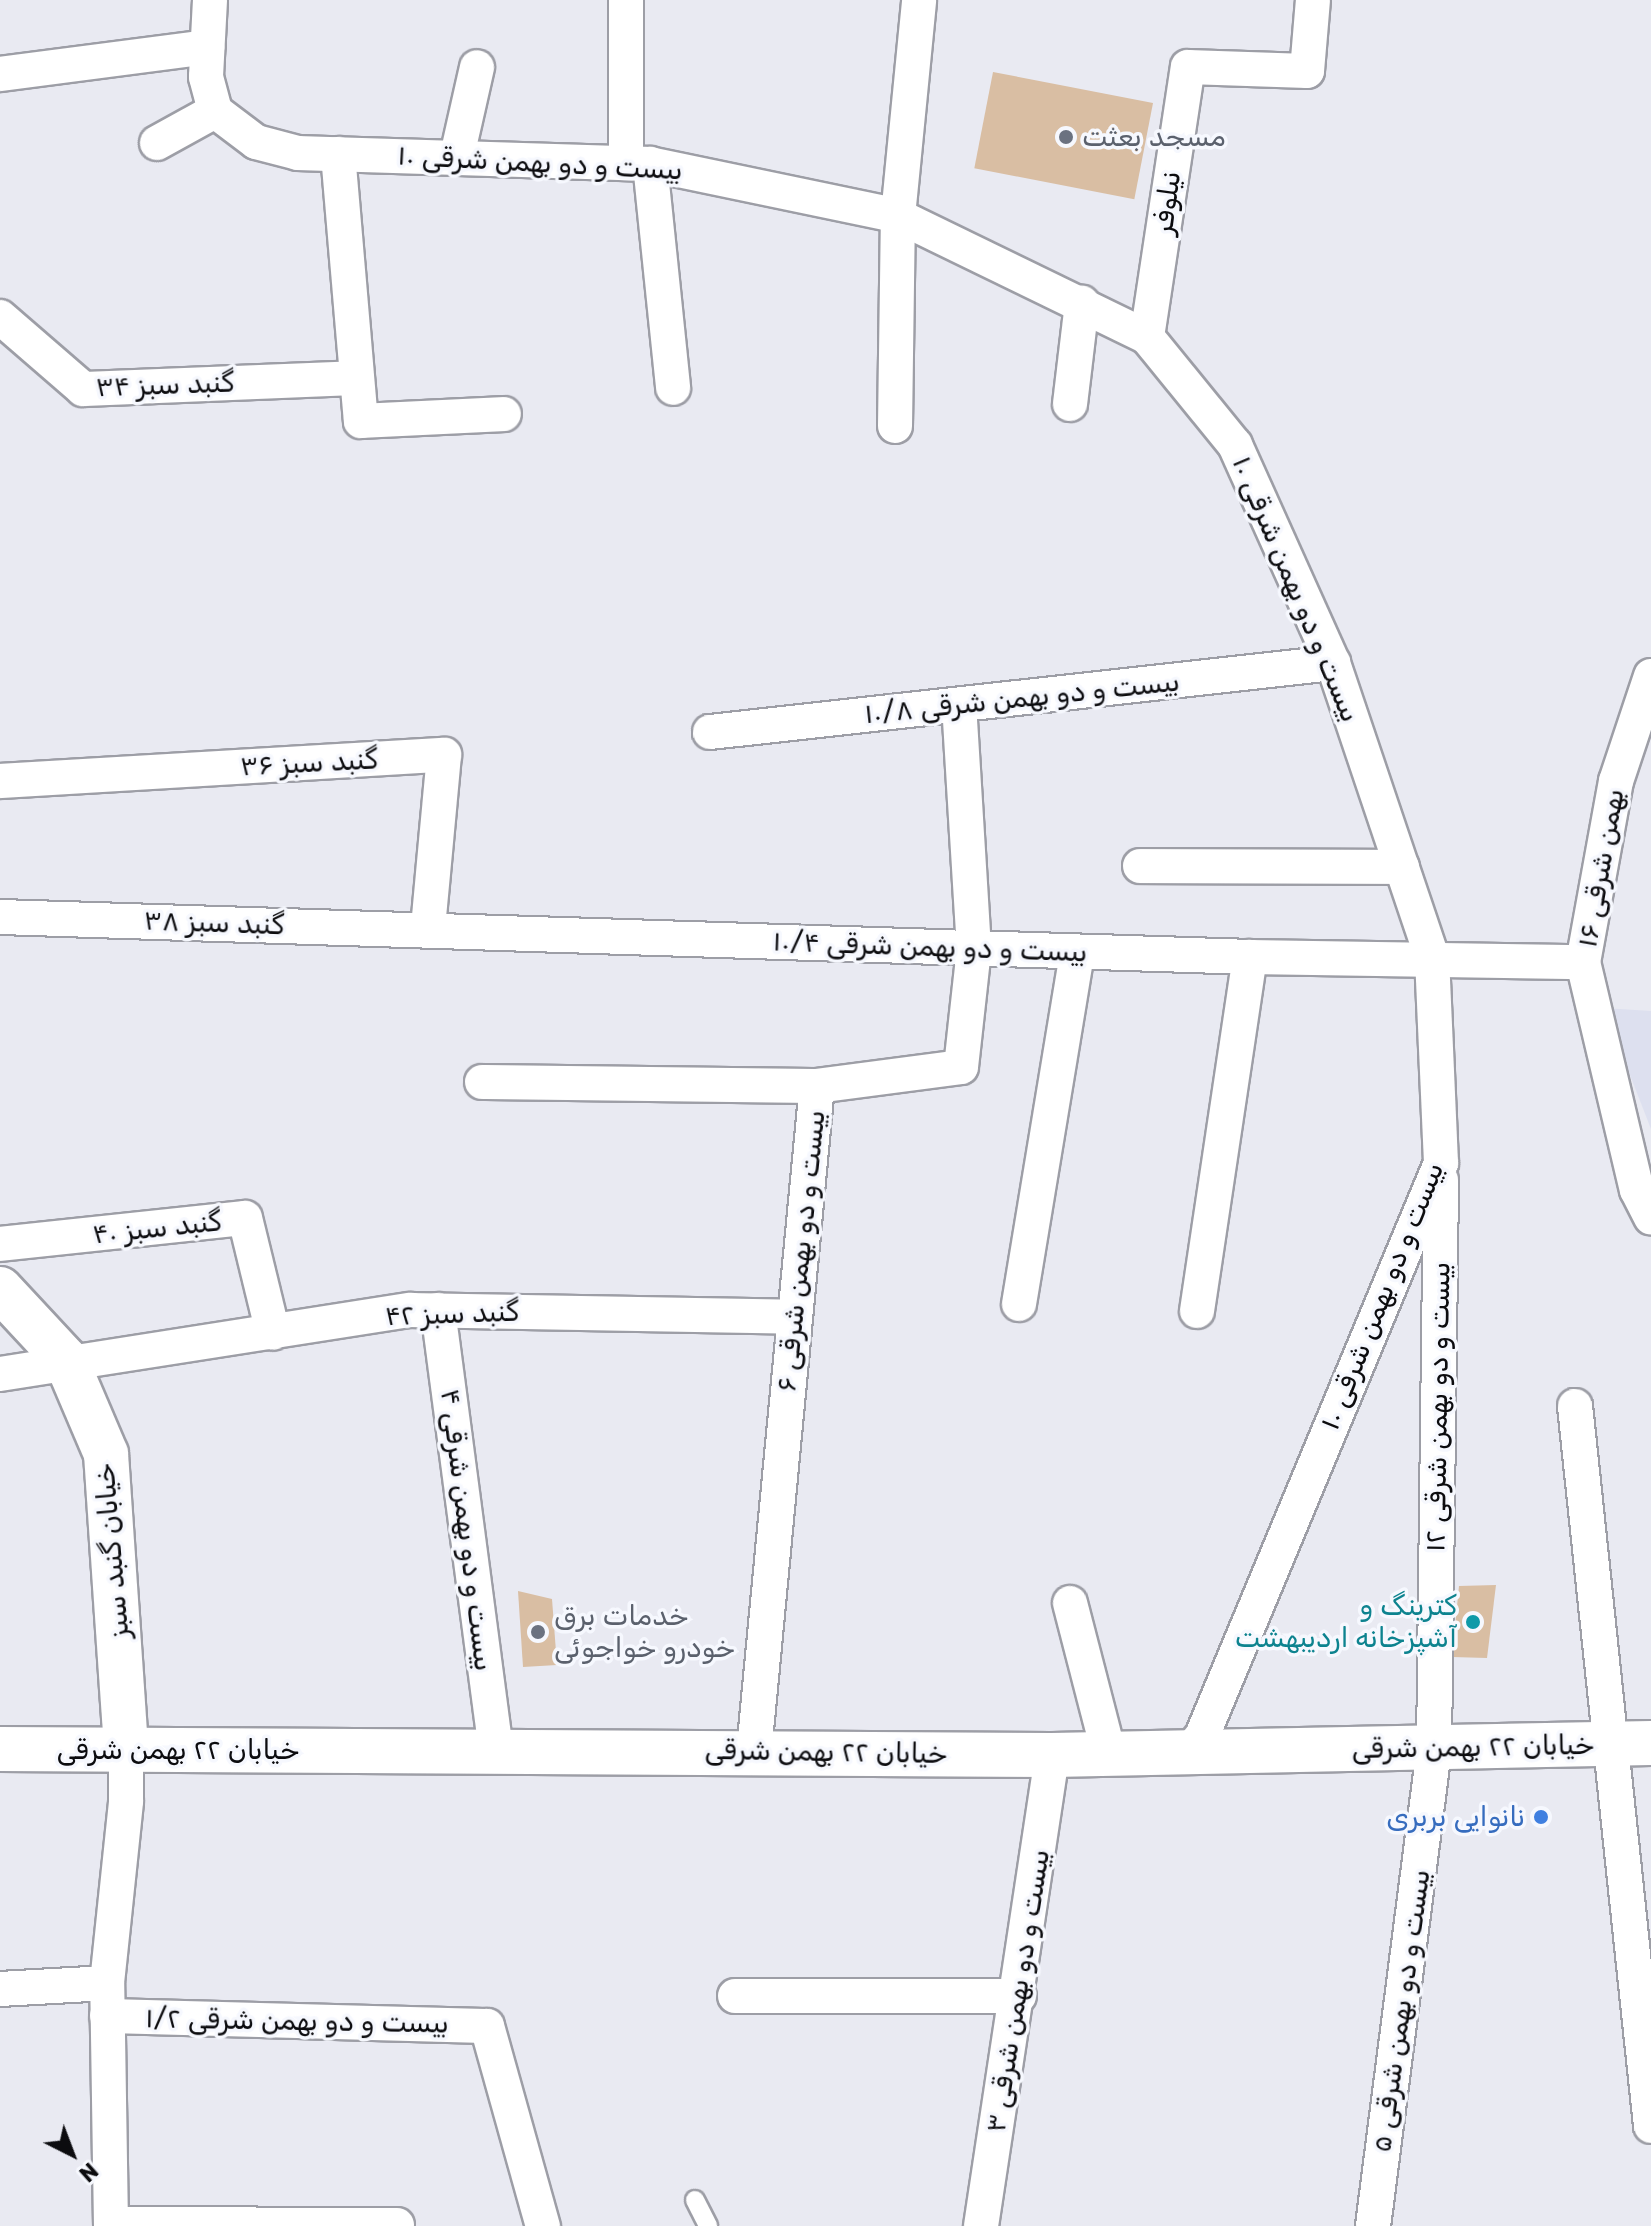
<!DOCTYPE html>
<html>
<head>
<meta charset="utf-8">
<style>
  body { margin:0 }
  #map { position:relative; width:1651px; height:2226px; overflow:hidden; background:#e9eaf2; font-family:Rubik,Cairo,sans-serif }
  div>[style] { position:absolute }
  .built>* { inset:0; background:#dde0ef }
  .building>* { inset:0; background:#d9bea3; transform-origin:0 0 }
  .roads { filter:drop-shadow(2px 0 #9d9ea6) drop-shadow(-2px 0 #9d9ea6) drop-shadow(0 2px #9d9ea6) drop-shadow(0 -2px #9d9ea6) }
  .lane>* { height:18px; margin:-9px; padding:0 9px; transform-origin:9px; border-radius:9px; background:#fff }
  .street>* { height:34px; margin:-17px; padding:0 17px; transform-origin:17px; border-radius:17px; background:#fff }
  .secondary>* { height:44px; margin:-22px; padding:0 22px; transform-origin:22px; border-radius:22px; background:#fff }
  .dots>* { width:22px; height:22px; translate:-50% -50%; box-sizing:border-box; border:4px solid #f6f8fe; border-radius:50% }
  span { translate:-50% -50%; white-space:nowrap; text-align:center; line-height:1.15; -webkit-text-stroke:7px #f6f8fe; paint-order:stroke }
  .worship-label { font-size:28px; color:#5b616d }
  .left { translate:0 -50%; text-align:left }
  .street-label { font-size:28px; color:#0c0c0f }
  .culture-label { font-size:28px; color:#0d838f }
  .right { translate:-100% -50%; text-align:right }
  .shop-label { font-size:28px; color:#366cbe }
  .north { position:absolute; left:32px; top:2114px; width:80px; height:80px; -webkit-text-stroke:6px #f6f8fe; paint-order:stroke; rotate:138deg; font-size:22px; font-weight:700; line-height:32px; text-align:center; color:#0c0c0f }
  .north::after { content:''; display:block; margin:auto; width:28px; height:36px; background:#0c0c0f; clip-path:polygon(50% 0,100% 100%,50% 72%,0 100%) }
</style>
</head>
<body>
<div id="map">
  <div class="built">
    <div style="clip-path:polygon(1604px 1008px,1651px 1011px,1651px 1129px)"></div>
  </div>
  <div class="building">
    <div style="left:993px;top:72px;width:163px;height:98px;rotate:11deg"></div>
    <div style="clip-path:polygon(1496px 1585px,1487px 1658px,1452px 1657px,1459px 1586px)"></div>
    <div style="clip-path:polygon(518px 1591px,552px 1599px,557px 1665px,523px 1667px)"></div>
  </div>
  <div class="roads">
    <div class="lane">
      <div style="left:695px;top:2200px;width:29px;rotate:63deg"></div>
    </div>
    <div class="street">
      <div style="left:210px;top:0;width:77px;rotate:93deg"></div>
      <div style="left:206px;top:77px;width:35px;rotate:75deg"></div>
      <div style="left:215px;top:111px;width:51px;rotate:37.1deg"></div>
      <div style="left:256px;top:142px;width:43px;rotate:14.7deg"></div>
      <div style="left:298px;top:153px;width:352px;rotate:1.8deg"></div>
      <div style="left:650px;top:164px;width:253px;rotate:11.8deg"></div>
      <div style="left:898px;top:216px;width:277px;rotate:25.9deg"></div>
      <div style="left:1147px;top:337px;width:139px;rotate:50.8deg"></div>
      <div style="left:1235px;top:445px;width:239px;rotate:65.8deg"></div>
      <div style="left:1333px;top:663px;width:310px;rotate:71.4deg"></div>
      <div style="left:1432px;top:957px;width:206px;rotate:87.5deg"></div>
      <div style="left:1441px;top:1163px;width:621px;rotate:112.64deg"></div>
      <div style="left:1202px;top:1736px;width:22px;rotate:129deg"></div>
      <div style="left:0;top:74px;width:209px;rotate:-7.4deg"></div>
      <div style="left:157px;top:143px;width:66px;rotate:-28.9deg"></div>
      <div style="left:338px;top:154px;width:268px;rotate:85.1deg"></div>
      <div style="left:361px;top:421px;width:143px;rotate:-2.8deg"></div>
      <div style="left:457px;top:156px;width:91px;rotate:-77.3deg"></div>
      <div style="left:626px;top:163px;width:163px;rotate:-90deg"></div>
      <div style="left:650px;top:164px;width:225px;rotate:84.1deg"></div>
      <div style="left:0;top:317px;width:110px;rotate:40.9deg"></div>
      <div style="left:83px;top:389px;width:273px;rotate:-2.3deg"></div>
      <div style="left:1147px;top:337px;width:273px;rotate:-81.4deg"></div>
      <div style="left:1188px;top:67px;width:119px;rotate:1.9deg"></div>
      <div style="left:1307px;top:71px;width:71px;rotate:-85.2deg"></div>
      <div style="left:1070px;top:404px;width:102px;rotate:-83.2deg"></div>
      <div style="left:895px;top:426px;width:210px;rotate:-89.2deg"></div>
      <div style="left:898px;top:216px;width:217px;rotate:-84.4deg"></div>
      <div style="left:1651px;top:676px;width:111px;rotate:108.4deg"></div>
      <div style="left:1616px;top:781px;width:184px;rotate:100.3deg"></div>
      <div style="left:1583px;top:962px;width:234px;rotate:76.7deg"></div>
      <div style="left:1637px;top:1190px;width:31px;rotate:63deg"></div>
      <div style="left:710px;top:732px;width:627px;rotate:-6.32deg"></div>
      <div style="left:0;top:781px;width:445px;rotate:-3.4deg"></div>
      <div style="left:444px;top:755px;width:175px;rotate:95.3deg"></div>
      <div style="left:1140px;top:866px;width:262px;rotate:0.2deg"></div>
      <div style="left:0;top:917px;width:1251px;rotate:1.83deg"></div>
      <div style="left:1250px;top:957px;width:333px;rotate:0.9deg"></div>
      <div style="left:482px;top:1082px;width:335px;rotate:0.7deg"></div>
      <div style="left:817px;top:1086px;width:668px;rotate:95.41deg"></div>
      <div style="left:817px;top:1086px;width:145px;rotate:-7.5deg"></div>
      <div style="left:961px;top:1067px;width:119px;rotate:-83.7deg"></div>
      <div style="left:974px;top:949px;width:244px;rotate:-93.5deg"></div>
      <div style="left:0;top:1244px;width:246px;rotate:-6.1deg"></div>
      <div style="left:245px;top:1218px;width:118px;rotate:76.3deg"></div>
      <div style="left:1019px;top:1304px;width:357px;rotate:-80.6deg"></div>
      <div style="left:438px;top:1310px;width:445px;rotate:82.5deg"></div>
      <div style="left:1197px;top:1311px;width:358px;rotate:-81.5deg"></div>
      <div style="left:0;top:1374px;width:416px;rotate:-8.9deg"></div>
      <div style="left:411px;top:1310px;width:382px;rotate:1deg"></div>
      <div style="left:1575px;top:1406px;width:724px;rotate:83.97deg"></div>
      <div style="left:1070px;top:1603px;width:156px;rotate:75.5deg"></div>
      <div style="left:0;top:1989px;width:107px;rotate:-3.2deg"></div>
      <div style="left:735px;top:1996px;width:284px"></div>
      <div style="left:107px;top:2016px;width:380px;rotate:1.5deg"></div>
      <div style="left:487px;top:2026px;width:208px;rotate:74.4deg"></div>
      <div style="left:111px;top:2224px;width:286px;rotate:0.2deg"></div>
      <div style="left:111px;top:2226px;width:243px;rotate:-90.9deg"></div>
      <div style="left:107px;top:1983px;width:183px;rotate:-84deg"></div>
      <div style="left:126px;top:1801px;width:51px;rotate:-90deg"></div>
      <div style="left:981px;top:2226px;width:476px;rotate:-81.4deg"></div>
      <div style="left:1373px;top:2226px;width:482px;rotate:-82.7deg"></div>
      <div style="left:1434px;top:1748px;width:568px;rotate:-89.29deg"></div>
    </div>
    <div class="secondary">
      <div style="left:0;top:1289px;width:97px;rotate:47.1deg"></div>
      <div style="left:66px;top:1360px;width:102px;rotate:66.9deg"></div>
      <div style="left:106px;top:1454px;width:297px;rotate:86.1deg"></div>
      <div style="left:0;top:1749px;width:1052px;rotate:0.33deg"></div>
      <div style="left:1052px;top:1755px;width:599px;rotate:-1.15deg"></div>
    </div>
  </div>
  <div class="dots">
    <div style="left:1066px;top:137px;background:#6b7280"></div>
    <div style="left:1473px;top:1622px;background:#0f9aa8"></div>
    <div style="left:538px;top:1632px;background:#6b7280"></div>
    <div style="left:1541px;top:1817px;background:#3f7fe0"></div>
  </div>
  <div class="worship-label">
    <span class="left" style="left:1082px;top:137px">مسجد بعثت</span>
    <span class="left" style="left:554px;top:1632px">خدمات برق<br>خودرو خواجوئی</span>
  </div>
  <div class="street-label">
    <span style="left:540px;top:163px;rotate:3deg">بیست و دو بهمن شرقی ۱۰</span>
    <span style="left:1167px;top:203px;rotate:-82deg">نیلوفر</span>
    <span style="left:165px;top:385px;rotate:-2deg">گنبد سبز ۳۴</span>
    <span style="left:1296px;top:589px;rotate:67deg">بیست و دو بهمن شرقی ۱۰</span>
    <span style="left:1022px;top:698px;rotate:-6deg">بیست و دو بهمن شرقی ۱۰/۸</span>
    <span style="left:309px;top:763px;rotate:-3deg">گنبد سبز ۳۶</span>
    <span style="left:1601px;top:868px;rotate:-80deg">بهمن شرقی ۱۶</span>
    <span style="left:214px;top:923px;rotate:2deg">گنبد سبز ۳۸</span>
    <span style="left:930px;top:947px;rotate:2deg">بیست و دو بهمن شرقی ۱۰/۴</span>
    <span style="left:157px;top:1228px;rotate:-6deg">گنبد سبز ۴۰</span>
    <span style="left:801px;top:1251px;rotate:-84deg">بیست و دو بهمن شرقی ۶</span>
    <span style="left:1382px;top:1296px;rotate:-68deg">بیست و دو بهمن شرقی ۱۰</span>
    <span style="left:452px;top:1314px;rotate:-2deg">گنبد سبز ۴۲</span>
    <span style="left:1438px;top:1407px;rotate:-89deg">بیست و دو بهمن شرقی ۱۲</span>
    <span style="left:467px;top:1530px;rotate:83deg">بیست و دو بهمن شرقی ۴</span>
    <span style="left:112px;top:1551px;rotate:-95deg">خیابان گنبد سبز</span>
    <span style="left:1473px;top:1747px;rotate:-1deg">خیابان ۲۲ بهمن شرقی</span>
    <span style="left:178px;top:1750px">خیابان ۲۲ بهمن شرقی</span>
    <span style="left:826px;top:1752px;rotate:1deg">خیابان ۲۲ بهمن شرقی</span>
    <span style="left:1018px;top:1991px;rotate:-81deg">بیست و دو بهمن شرقی ۳</span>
    <span style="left:1401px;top:2011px;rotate:-82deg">بیست و دو بهمن شرقی ۵</span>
    <span style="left:297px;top:2021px;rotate:1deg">بیست و دو بهمن شرقی ۱/۲</span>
  </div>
  <div class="culture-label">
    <span class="right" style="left:1457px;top:1622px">کترینگ و<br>آشپزخانه اردیبهشت</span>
  </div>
  <div class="shop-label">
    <span class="right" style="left:1525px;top:1817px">نانوایی بربری</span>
  </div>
  <div class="north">N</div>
</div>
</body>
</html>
